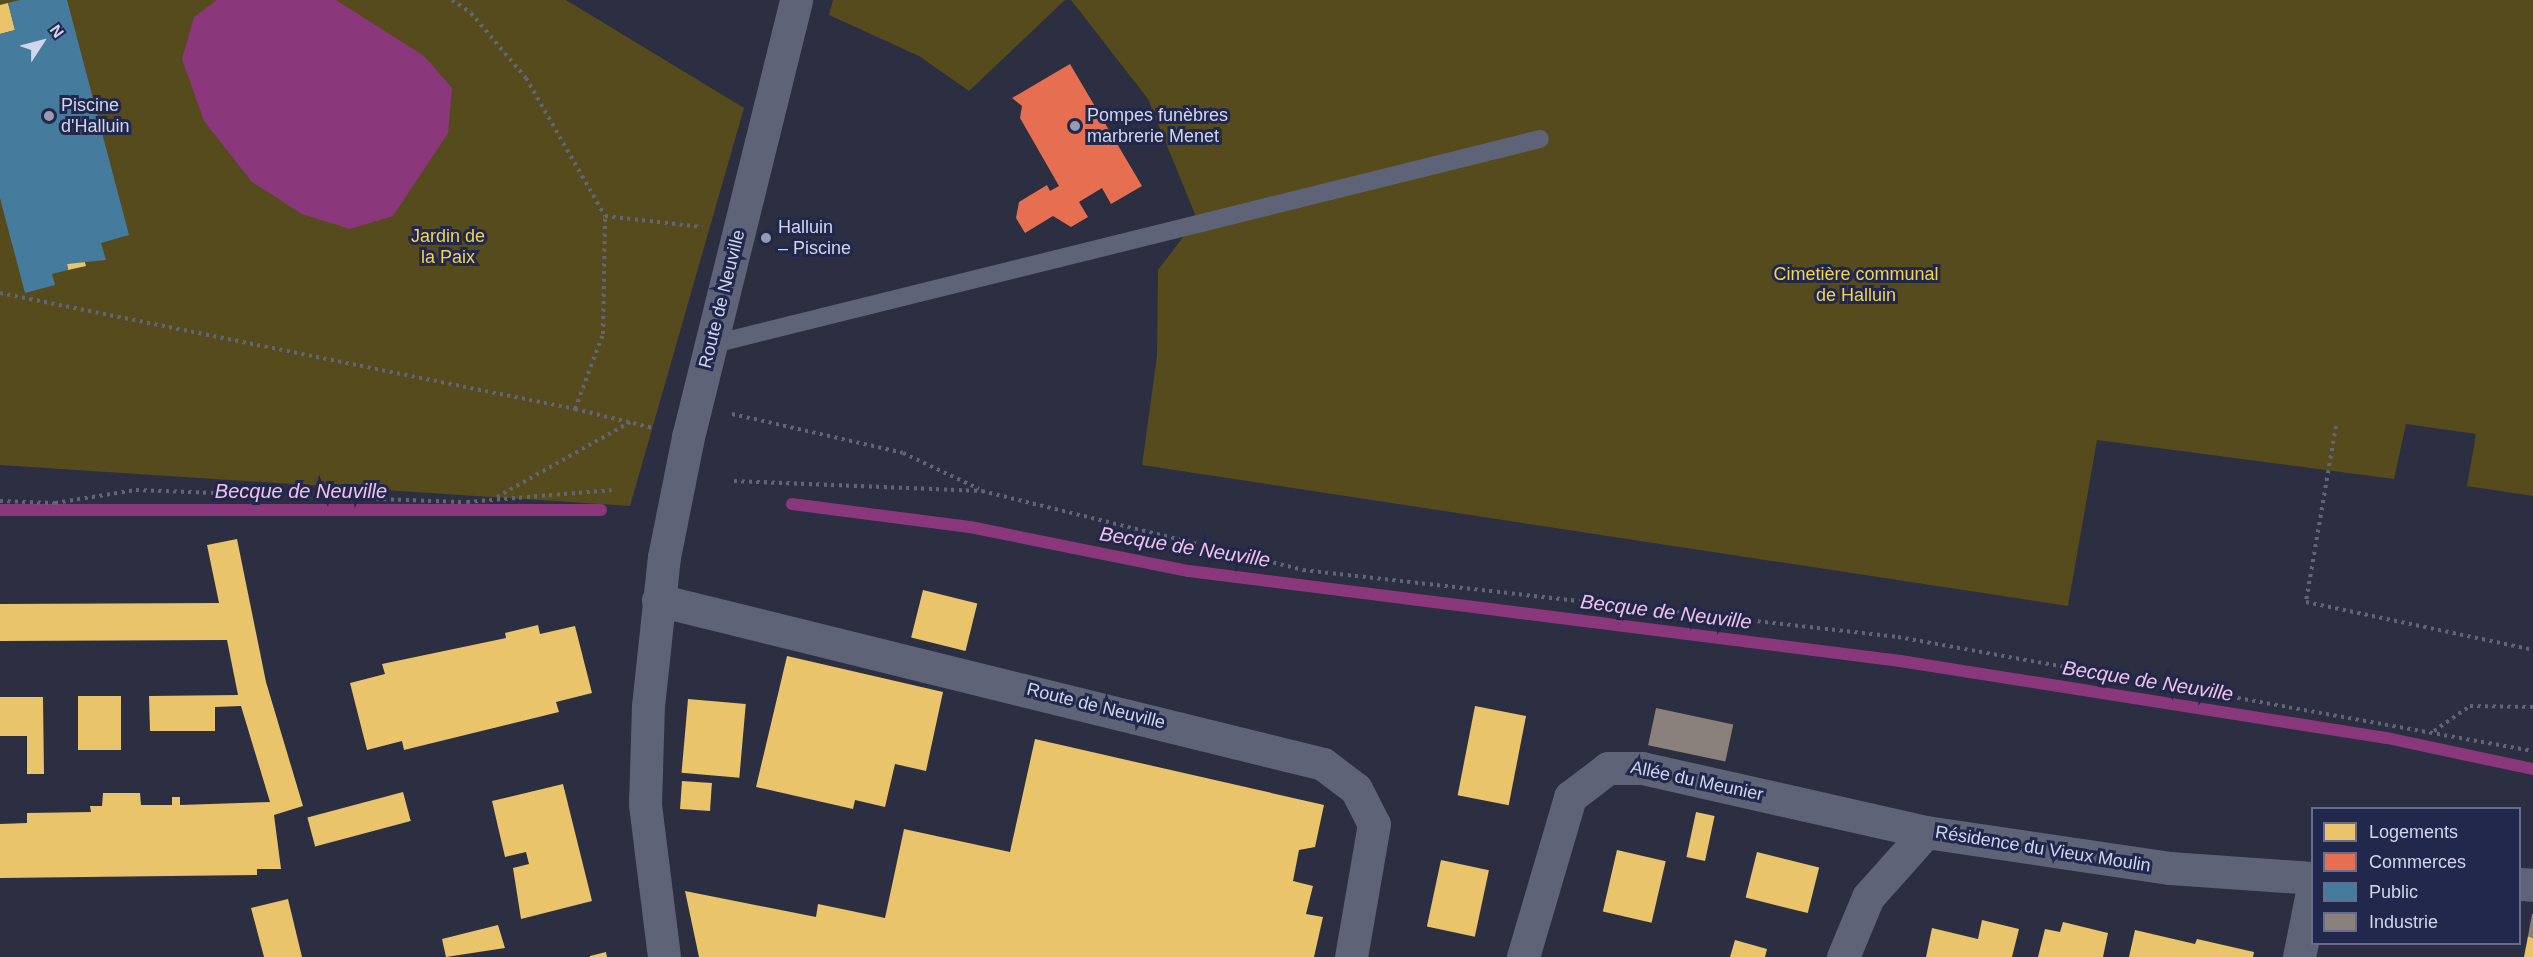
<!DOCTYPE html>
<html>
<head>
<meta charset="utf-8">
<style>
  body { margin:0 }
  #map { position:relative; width:2533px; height:957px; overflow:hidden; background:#2c2e42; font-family:Helvetica,sans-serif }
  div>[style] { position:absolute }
  .green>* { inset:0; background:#564b1d }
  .water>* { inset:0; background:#8b377c }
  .homes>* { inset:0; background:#e9c46a; transform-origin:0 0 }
  .shops>* { inset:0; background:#e76f51 }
  .public>* { inset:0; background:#457b9d }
  .industry>* { inset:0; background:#8a817c; transform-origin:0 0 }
  .stream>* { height:12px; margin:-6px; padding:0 6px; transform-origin:6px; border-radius:6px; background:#8b377c }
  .path>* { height:4px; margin-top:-2px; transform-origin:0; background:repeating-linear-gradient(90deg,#626577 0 3px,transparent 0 7.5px) }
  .service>* { height:18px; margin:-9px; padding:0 9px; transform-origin:9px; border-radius:9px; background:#5f6378 }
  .minor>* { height:33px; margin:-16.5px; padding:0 16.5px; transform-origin:16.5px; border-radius:16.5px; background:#5f6378 }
  .tertiary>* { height:33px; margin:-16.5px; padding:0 16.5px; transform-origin:16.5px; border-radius:16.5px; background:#5f6378 }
  .dots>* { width:16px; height:16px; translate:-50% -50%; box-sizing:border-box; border:3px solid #22274c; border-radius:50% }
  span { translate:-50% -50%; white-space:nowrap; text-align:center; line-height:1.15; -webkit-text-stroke:6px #22274c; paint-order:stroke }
  .poi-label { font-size:18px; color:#d1d6ee }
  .left { translate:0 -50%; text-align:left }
  .park-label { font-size:18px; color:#f1d355 }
  .street-label { font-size:18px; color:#d1d6ee }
  .water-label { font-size:20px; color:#f2c1e5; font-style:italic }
  .legend { position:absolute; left:2311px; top:807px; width:210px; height:138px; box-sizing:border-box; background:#22274c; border:2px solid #686d8d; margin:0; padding:8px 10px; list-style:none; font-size:18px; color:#d1d6ee }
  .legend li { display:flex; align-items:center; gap:12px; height:30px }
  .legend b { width:30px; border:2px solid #686d8d }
  .north { position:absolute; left:12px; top:12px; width:60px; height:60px; -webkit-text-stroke:4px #22274c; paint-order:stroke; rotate:54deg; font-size:16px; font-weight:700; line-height:24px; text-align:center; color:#d1d6ee }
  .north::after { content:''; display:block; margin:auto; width:21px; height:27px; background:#d1d6ee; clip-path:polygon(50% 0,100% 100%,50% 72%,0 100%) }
</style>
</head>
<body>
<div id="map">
  <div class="green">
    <div style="clip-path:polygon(0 0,566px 0,744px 108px,630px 506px,0 465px)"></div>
    <div style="clip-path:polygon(833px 0,1065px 0,969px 91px,919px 56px,829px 15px)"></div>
    <div style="clip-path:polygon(1071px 0,2533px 0,2533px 496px,2467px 486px,2476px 434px,2406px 424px,2394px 479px,2097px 440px,2068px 606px,1142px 465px,1157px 356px,1158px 270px,1197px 219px,1148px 99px)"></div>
  </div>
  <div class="water">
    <div style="clip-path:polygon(217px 0,336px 0,424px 56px,452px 88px,448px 133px,393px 216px,350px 229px,302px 214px,252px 182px,204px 121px,182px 59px,194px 17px)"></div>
  </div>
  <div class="homes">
    <div style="clip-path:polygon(8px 3px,15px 30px,0 34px,0 5px)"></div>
    <div style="clip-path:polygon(84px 259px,86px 266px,68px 270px,67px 264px)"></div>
    <div style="clip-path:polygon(237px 539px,266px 682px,303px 806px,274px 815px,281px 869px,257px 869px,257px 875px,0 878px,0 824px,27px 823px,27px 813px,91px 812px,90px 806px,102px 806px,103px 793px,140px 793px,141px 805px,172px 805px,172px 797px,180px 797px,180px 805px,270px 802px,241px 706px,215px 707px,215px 731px,150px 731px,149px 696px,238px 695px,227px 640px,0 641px,0 604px,219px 603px,207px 545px)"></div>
    <div style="left:923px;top:590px;width:56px;height:49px;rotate:14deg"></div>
    <div style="clip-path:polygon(538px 625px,540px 634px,575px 626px,592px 693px,556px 702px,559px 712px,404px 750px,402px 741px,367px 750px,350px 683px,385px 674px,382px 664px,506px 638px,505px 633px)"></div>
    <div style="clip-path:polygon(787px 656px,943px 692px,926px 771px,895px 764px,885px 807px,855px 800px,853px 809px,756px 787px)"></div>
    <div style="left:78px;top:696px;width:43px;height:54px"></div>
    <div style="clip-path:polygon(0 697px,43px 697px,44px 774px,27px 774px,27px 736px,0 736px)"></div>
    <div style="left:688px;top:699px;width:58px;height:74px;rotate:5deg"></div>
    <div style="left:1475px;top:706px;width:52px;height:91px;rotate:11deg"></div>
    <div style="clip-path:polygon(1035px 739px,1324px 805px,1315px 847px,1299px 850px,1293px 881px,1313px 886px,1306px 914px,1323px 917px,1314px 957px,699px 957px,685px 891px,816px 917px,818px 904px,885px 918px,904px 829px,1010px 852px)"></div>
    <div style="left:682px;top:781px;width:30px;height:28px;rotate:4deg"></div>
    <div style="clip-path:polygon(563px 784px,592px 901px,521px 919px,513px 868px,529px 864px,526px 852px,505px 857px,492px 801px)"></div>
    <div style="left:403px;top:792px;width:30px;height:99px;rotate:75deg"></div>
    <div style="left:1696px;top:812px;width:19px;height:46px;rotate:12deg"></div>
    <div style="left:1617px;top:850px;width:50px;height:63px;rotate:13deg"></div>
    <div style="left:1757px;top:852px;width:64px;height:47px;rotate:14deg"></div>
    <div style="left:1441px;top:860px;width:49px;height:68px;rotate:12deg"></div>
    <div style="clip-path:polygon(288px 899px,302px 957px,264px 957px,251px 908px)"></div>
    <div style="clip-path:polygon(1982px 920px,2019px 929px,2012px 957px,1926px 957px,1932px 928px,1978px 939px)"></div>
    <div style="clip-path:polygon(2063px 922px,2108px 933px,2103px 957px,2038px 957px,2045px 929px,2060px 932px)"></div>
    <div style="clip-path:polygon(498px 925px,505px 948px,446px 957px,442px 939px)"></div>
    <div style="clip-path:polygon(2135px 930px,2195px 944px,2197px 939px,2254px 952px,2253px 957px,2129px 957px)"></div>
    <div style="clip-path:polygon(2528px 936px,2533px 938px,2533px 957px,2524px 957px)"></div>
    <div style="clip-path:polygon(1735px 940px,1767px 949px,1765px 957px,1730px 957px)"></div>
    <div style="clip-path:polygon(606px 952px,607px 957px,590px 957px,590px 956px)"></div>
  </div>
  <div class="shops">
    <div style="clip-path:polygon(1070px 64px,1142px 186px,1111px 204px,1102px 188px,1079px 202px,1088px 217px,1071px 227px,1053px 216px,1025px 233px,1016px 218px,1019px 202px,1047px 185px,1050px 191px,1059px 186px,1020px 118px,1022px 106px,1012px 98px)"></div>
  </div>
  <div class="public">
    <div style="clip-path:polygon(20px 0,67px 0,129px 235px,101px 243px,106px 260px,67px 264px,68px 270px,52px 274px,55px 285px,25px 293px,0 198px,0 34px,15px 30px,8px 3px)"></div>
  </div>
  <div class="industry">
    <div style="left:1656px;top:708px;width:79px;height:38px;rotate:12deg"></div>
    <div style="clip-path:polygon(2532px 914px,2533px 914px,2533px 938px,2528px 936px)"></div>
  </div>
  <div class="stream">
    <div style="left:792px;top:504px;width:179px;rotate:7.4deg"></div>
    <div style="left:970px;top:527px;width:223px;rotate:11.4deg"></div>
    <div style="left:1189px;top:571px;width:717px;rotate:7.21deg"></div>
    <div style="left:1900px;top:661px;width:493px;rotate:9deg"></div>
    <div style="left:2387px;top:738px;width:149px;rotate:12deg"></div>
    <div style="left:0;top:510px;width:601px"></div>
  </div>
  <div class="path">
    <div style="left:452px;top:0;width:23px;rotate:34deg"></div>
    <div style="left:471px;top:13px;width:85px;rotate:49.8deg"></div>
    <div style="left:526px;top:78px;width:159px;rotate:60.2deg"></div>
    <div style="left:605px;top:216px;width:98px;rotate:6.5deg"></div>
    <div style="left:0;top:293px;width:587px;rotate:11.41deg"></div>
    <div style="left:575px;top:409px;width:80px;rotate:-69.5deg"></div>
    <div style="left:603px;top:334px;width:118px;rotate:-89deg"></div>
    <div style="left:575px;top:409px;width:80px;rotate:13.7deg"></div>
    <div style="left:732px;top:414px;width:175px;rotate:12.8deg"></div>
    <div style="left:903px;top:453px;width:84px;rotate:25.3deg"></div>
    <div style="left:2336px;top:426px;width:179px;rotate:99.7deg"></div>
    <div style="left:2306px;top:602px;width:232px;rotate:11.9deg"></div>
    <div style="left:734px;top:481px;width:248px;rotate:2.3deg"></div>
    <div style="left:982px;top:491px;width:331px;rotate:13.8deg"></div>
    <div style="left:1303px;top:570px;width:599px;rotate:6.42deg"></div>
    <div style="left:1898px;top:637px;width:645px;rotate:10.18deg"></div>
    <div style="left:497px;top:497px;width:153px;rotate:-29.4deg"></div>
    <div style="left:0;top:501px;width:55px;rotate:2.1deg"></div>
    <div style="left:55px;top:503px;width:82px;rotate:-9.1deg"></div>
    <div style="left:136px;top:490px;width:331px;rotate:2.1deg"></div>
    <div style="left:467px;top:502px;width:145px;rotate:-4.7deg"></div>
    <div style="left:2434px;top:731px;width:44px;rotate:-34.8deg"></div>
    <div style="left:2470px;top:706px;width:63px;rotate:0.9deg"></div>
  </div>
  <div class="service">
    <div style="left:710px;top:345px;width:855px;rotate:-13.94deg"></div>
  </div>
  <div class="minor">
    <div style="left:658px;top:600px;width:685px;rotate:13.85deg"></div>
    <div style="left:1323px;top:764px;width:41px;rotate:37.1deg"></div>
    <div style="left:1356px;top:789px;width:39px;rotate:63deg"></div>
    <div style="left:1374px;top:824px;width:135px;rotate:99.8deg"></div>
    <div style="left:2520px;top:884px;width:13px;rotate:4deg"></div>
    <div style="left:1523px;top:957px;width:167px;rotate:-73.6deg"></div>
    <div style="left:1570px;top:797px;width:48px;rotate:-37.3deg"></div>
    <div style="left:1608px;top:768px;width:34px"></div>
    <div style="left:1642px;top:768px;width:291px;rotate:12.7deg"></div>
    <div style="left:1843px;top:957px;width:65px;rotate:-67.4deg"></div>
    <div style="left:1868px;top:897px;width:87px;rotate:-48.3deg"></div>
    <div style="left:1926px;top:832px;width:247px;rotate:8.4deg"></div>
    <div style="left:2170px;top:868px;width:142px;rotate:4deg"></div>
    <div style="left:2299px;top:957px;width:66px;rotate:-78.7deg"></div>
  </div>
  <div class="tertiary">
    <div style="left:664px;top:957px;width:153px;rotate:-97.1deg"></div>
    <div style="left:645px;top:805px;width:99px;rotate:-88.3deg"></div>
    <div style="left:648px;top:706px;width:150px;rotate:-83.9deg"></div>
    <div style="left:664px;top:557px;width:122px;rotate:-78.7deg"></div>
    <div style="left:688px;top:437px;width:450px;rotate:-76.1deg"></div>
  </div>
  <div class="dots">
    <div style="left:49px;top:116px;background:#979bb2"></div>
    <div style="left:1075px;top:126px;background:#979bb2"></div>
    <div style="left:766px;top:238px;background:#979bb2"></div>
  </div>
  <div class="poi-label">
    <span class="left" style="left:61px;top:116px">Piscine<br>d'Halluin</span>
    <span class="left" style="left:1087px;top:126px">Pompes funèbres<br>marbrerie Menet</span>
    <span class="left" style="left:778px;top:238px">Halluin<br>– Piscine</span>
  </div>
  <div class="park-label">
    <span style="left:448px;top:247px">Jardin de<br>la Paix</span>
    <span style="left:1856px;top:285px">Cimetière communal<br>de Halluin</span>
  </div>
  <div class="street-label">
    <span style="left:722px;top:299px;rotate:-76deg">Route de Neuville</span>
    <span style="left:1096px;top:706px;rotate:14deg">Route de Neuville</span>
    <span style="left:1697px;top:781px;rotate:12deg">Allée du Meunier</span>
    <span style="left:2043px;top:849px;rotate:9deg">Résidence du Vieux Moulin</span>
  </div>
  <div class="water-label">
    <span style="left:301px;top:491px">Becque de Neuville</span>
    <span style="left:1185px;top:547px;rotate:9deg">Becque de Neuville</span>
    <span style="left:1666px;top:612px;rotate:7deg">Becque de Neuville</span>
    <span style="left:2148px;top:681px;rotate:9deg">Becque de Neuville</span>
  </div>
  <ul class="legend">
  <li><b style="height:16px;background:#e9c46a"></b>Logements</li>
  <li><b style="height:16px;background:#e76f51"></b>Commerces</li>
  <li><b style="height:16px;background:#457b9d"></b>Public</li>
  <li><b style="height:16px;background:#8a817c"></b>Industrie</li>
  </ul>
  <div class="north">N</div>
</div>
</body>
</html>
